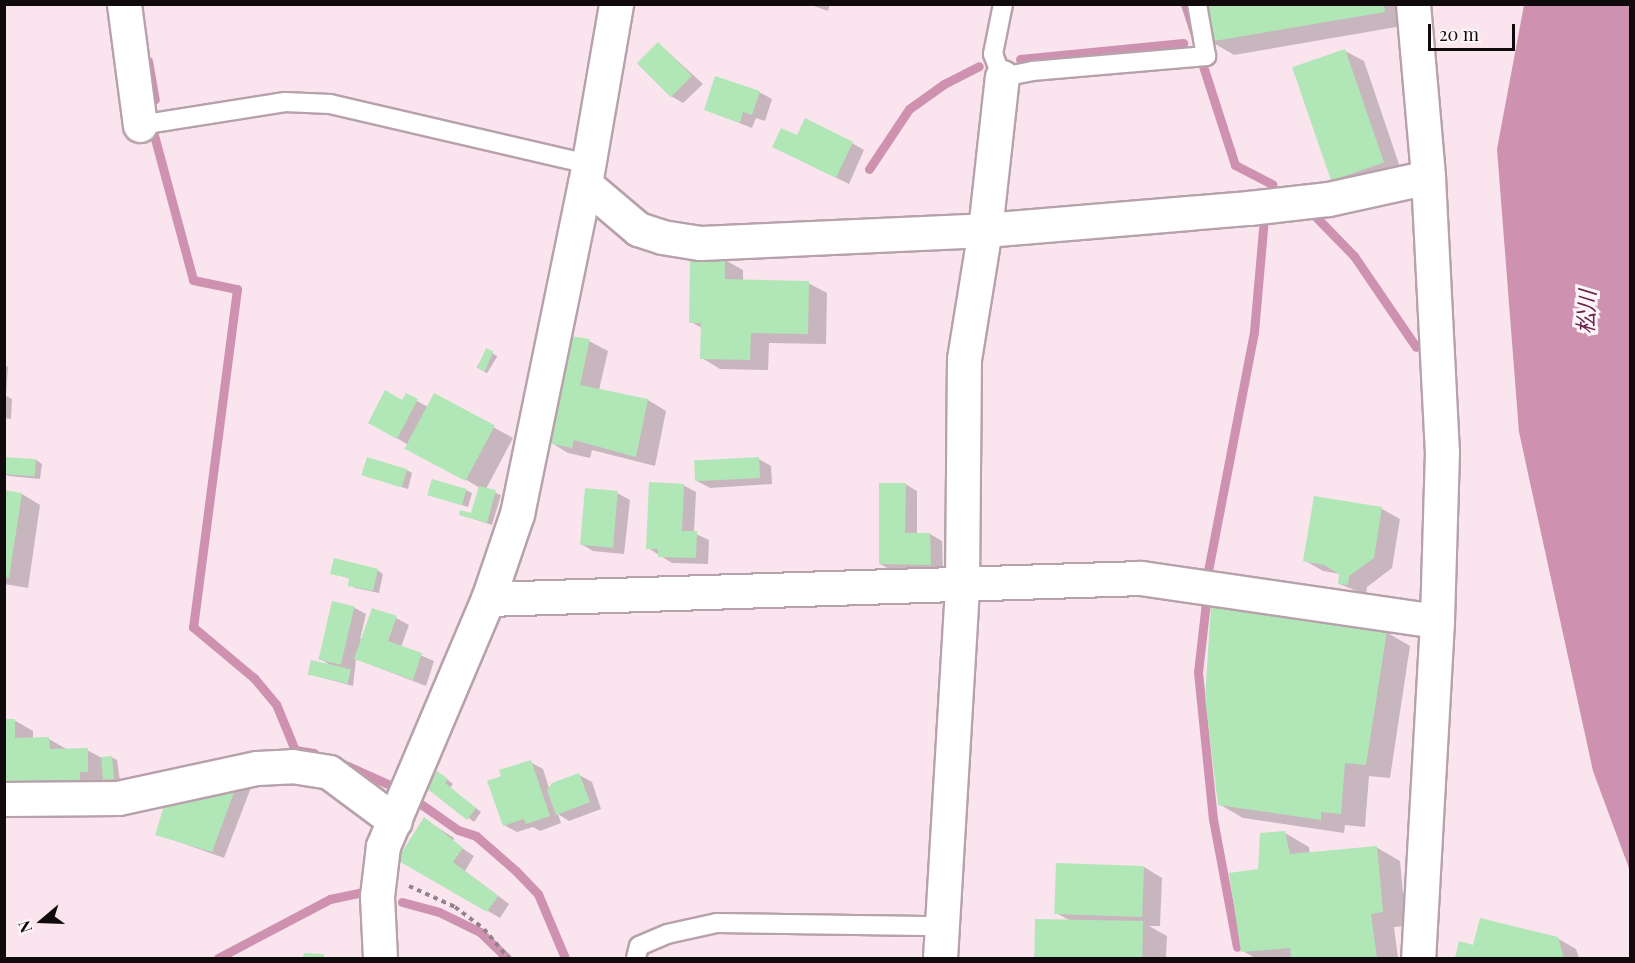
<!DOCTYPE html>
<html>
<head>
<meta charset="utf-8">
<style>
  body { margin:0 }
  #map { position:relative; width:1635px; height:963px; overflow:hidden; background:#fae4ee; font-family:"Playfair Display","Noto Sans JP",serif }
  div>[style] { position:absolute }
  .water>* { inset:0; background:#ce92b0 }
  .shadow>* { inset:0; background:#0003; transform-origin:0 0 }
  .stream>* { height:9px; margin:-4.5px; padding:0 4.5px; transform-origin:4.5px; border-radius:4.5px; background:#ce92b0 }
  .building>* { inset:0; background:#b1e6b7; transform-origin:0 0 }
  .path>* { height:4px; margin-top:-2px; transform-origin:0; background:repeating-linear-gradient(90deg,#92838a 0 4.5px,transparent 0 9px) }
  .roads { filter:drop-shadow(2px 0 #b7a2ac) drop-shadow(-2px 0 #b7a2ac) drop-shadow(0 2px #b7a2ac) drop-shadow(0 -2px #b7a2ac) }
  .service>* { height:18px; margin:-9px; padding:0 9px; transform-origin:9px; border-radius:9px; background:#fff }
  .minor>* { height:33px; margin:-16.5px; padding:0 16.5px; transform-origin:16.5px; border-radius:16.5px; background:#fff }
  .tertiary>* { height:33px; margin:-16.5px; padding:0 16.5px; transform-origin:16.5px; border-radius:16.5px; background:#fff }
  span { translate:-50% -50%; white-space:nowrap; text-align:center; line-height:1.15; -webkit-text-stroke:6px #fef5f9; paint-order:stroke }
  .water-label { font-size:22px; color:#6a224c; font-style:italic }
  .frame { position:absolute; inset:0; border:6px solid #110a0d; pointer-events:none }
  .north { position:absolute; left:12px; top:891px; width:60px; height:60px; -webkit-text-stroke:4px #fef5f9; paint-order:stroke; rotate:251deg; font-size:16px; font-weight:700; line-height:24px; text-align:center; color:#110a0d }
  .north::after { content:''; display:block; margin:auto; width:21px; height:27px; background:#110a0d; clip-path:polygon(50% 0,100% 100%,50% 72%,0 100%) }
  .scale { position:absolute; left:1428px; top:24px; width:87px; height:27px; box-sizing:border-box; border:3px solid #110a0d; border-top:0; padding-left:8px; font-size:18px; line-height:21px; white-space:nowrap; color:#110a0d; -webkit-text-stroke:4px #fef5f9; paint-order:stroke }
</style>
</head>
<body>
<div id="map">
  <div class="water">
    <div style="clip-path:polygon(1524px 5px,1630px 5px,1630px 871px,1593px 771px,1519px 432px,1497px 149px)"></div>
  </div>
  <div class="shadow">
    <div style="clip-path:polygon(808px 4px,830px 4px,828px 11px)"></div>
    <div style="clip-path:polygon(1203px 4px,1405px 4px,1408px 25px,1234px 55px,1210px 41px)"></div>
    <div style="clip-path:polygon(659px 44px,703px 84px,683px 103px,671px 96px)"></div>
    <div style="clip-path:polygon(1345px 51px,1364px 61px,1402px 173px,1351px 190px,1332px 180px)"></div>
    <div style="clip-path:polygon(759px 92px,772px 99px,765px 121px,756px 118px,752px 128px,706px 110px)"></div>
    <div style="clip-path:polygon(797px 137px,852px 143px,864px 150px,849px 184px,786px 153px)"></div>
    <div style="clip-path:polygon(725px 260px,743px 270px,743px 281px,808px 283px,827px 293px,826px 344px,769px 343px,768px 370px,720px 369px,702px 358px,702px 328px,691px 322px)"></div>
    <div style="clip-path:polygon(589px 341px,608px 351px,599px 390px,648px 400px,666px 411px,655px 466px,592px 450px,590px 458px,568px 453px,550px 442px)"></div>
    <div style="left:487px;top:350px;width:12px;height:20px;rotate:31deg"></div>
    <div style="clip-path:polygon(4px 365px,8px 367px,6px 396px,12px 399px,11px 419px,4px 418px)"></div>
    <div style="clip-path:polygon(406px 395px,428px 407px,434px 395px,513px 438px,486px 489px,501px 495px,492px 525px,461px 515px,472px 515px,480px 488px,370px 422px,403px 402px)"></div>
    <div style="clip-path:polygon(4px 458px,36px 460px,42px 464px,40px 479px,9px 476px,4px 474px)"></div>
    <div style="clip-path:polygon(759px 459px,771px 466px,772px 484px,710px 488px,697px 481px)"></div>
    <div style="clip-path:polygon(407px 470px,412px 473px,408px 489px,364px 475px)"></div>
    <div style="clip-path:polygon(905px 484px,917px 491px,917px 534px,930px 534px,942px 541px,943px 571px,893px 571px,880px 564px)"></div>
    <div style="clip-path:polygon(683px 485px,696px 492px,694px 533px,709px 540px,708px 564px,672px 563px,648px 548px)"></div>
    <div style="clip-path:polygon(466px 490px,472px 493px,468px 507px,429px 495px)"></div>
    <div style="clip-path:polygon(4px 492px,22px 494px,40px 505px,28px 588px,4px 584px)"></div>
    <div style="clip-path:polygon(617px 493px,630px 500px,624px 554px,593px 551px,581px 544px)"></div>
    <div style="clip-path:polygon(1315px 497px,1382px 509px,1400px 519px,1392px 568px,1367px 587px,1366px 595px,1340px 584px,1341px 574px,1323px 571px,1304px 560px)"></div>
    <div style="clip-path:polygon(377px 570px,383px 574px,379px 593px,355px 588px,350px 585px,351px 579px,332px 573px)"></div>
    <div style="clip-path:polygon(353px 607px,366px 614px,360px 639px,396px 618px,409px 625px,401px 647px,434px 661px,426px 686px,356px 659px,353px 686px,309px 674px,330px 665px,321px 659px)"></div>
    <div style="clip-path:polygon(1386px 632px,1410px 646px,1390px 778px,1369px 776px,1365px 827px,1345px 825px,1344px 833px,1243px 818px,1219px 804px)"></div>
    <div style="clip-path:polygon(4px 720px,14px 720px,33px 731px,33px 739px,49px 739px,68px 750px,87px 750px,102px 758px,111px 757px,117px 760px,120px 781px,4px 787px)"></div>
    <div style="clip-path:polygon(530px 762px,543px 769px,549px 788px,579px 775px,592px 782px,601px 809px,569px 821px,558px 814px,561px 823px,540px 831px,533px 827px,517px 832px,504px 825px,503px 777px)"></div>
    <div style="clip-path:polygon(443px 776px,453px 784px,450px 788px,481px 812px,474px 822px,427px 787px)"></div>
    <div style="clip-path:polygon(252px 785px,224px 858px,157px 834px,168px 797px)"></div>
    <div style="clip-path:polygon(424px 819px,454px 838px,453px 842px,474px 856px,465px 871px,509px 904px,500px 918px,399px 859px)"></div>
    <div style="clip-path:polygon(1285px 833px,1309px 847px,1310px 854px,1376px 847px,1400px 861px,1406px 926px,1394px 927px,1398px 958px,1255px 958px,1243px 951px,1259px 870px)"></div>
    <div style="clip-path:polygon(1144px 867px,1162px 878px,1160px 926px,1149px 926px,1167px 936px,1166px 958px,1036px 958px,1036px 920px,1071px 921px,1056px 913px)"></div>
    <div style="clip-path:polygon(1557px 938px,1576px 949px,1579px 958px,1457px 958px,1460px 943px,1474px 946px)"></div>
  </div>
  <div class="stream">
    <div style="left:1185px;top:4px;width:29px;rotate:72deg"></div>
    <div style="left:1020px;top:59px;width:164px;rotate:-5.6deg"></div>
    <div style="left:148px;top:61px;width:39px;rotate:80deg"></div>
    <div style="left:1203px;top:66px;width:104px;rotate:72.1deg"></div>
    <div style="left:1235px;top:165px;width:42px;rotate:27.2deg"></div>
    <div style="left:154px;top:135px;width:150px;rotate:74.9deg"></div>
    <div style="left:193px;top:280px;width:45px;rotate:11.6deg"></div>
    <div style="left:237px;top:289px;width:341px;rotate:97.4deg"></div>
    <div style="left:193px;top:627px;width:80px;rotate:39.9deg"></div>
    <div style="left:254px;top:678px;width:34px;rotate:50deg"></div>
    <div style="left:276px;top:704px;width:50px;rotate:67.6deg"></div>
    <div style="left:295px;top:750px;width:19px;rotate:9deg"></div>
    <div style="left:869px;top:169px;width:72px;rotate:-56.3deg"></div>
    <div style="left:909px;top:109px;width:43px;rotate:-35.5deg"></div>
    <div style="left:944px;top:84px;width:39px;rotate:-27deg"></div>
    <div style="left:1315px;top:216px;width:56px;rotate:45.7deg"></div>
    <div style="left:1354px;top:256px;width:110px;rotate:55.7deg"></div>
    <div style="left:1207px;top:576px;width:248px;rotate:-79.1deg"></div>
    <div style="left:1254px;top:332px;width:114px;rotate:-85deg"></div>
    <div style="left:1206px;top:602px;width:70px;rotate:96.5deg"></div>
    <div style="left:1198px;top:672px;width:148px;rotate:84.2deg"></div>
    <div style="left:1213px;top:819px;width:130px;rotate:79.4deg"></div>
    <div style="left:341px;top:763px;width:54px;rotate:24.2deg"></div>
    <div style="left:418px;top:802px;width:49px;rotate:35deg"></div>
    <div style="left:458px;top:830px;width:19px;rotate:18deg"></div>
    <div style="left:476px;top:836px;width:53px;rotate:41.2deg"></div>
    <div style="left:516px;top:871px;width:32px;rotate:46deg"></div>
    <div style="left:538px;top:894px;width:69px;rotate:67.1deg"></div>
    <div style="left:402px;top:902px;width:38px;rotate:15deg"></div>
    <div style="left:439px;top:912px;width:46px;rotate:26deg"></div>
    <div style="left:480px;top:932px;width:37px;rotate:44deg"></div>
    <div style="left:218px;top:958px;width:127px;rotate:-27.8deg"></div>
    <div style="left:330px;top:899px;width:33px;rotate:-12deg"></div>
  </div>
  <div class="building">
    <div style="clip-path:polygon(1202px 4px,1384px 4px,1385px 12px,1208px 42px)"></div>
    <div style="left:658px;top:42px;width:48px;height:30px;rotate:45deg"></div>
    <div style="left:1345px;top:49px;width:120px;height:56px;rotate:71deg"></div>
    <div style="clip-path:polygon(715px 76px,760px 91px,752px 115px,743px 112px,740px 123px,704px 110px)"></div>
    <div style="clip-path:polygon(805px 118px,853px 142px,836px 178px,772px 147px,781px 128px,797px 135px)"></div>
    <div style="clip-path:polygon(690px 258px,725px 258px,725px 279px,809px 281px,808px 334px,751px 333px,750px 360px,700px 359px,701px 323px,689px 323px)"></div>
    <div style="clip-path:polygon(570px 336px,590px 339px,580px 385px,648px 399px,636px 457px,574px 440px,572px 448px,548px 443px)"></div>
    <div style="left:486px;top:348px;width:8px;height:22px;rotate:23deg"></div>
    <div style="clip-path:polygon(385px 390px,402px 400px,406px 393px,418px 399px,397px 439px,368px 423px)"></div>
    <div style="left:434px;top:393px;width:69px;height:63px;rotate:28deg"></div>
    <div style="left:4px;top:457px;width:32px;height:17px;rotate:4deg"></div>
    <div style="left:367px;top:457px;width:42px;height:19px;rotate:17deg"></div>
    <div style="left:759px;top:457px;width:21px;height:65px;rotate:87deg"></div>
    <div style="left:432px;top:479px;width:36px;height:17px;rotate:16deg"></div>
    <div style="clip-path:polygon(649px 482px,684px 484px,682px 531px,697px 531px,696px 558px,658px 557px,658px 549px,646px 549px)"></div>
    <div style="clip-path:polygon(879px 483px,906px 483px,905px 533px,930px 533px,931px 565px,879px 564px)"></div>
    <div style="clip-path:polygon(479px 486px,496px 490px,487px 523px,459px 515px,460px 510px,471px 513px)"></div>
    <div style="left:585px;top:488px;width:33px;height:57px;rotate:5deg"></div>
    <div style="clip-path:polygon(4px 490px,22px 493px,9px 578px,4px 577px)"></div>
    <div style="clip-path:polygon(1314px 496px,1382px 507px,1374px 558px,1349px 576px,1348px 585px,1338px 584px,1339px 574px,1324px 565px,1303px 561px)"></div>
    <div style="clip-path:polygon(334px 558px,378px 569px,373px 591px,348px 586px,349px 578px,330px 574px)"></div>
    <div style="left:332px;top:601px;width:23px;height:60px;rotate:13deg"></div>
    <div style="clip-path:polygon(1211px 607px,1387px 631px,1366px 765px,1345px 763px,1341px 814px,1321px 812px,1321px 820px,1218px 805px,1205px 698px)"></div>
    <div style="clip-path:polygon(372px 608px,397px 616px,388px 641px,422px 653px,413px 680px,354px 659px)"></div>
    <div style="left:311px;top:660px;width:41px;height:15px;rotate:13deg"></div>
    <div style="clip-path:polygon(4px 719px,15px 719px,15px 738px,49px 737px,50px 749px,88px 748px,88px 772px,80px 772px,80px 790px,10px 791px,10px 781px,4px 782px)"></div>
    <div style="left:112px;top:756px;width:23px;height:11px;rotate:85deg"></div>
    <div style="clip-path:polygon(531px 760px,550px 816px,526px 824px,524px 819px,503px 826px,487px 781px,501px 776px,499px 770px)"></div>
    <div style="clip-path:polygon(437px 771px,448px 779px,445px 783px,476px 808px,467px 820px,425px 787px)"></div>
    <div style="clip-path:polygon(579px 773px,590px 802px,556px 815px,547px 790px,552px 783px)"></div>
    <div style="clip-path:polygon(240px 776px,212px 852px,155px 835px,167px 796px)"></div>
    <div style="clip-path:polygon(424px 817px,463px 848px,453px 862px,498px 896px,487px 912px,397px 860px)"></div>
    <div style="clip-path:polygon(1285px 831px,1290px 854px,1377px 846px,1383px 912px,1371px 914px,1377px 958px,1291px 958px,1290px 948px,1241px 952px,1229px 873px,1258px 869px,1260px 833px)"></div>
    <div style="left:1056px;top:863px;width:88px;height:51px;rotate:2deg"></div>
    <div style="clip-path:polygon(1480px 918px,1558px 937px,1564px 958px,1455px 958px,1459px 941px,1473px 945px)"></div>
    <div style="left:1035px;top:919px;width:108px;height:39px;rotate:1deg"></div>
    <div style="clip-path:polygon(304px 953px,324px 954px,324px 958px,303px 958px)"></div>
  </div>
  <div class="path">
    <div style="left:409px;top:886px;width:51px;rotate:24.5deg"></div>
    <div style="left:455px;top:907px;width:36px;rotate:37deg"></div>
    <div style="left:484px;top:929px;width:38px;rotate:50deg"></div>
  </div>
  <div class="roads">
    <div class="service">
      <div style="left:1003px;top:4px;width:51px;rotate:101.3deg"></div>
      <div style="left:993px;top:54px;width:25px;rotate:69deg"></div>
      <div style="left:1002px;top:77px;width:31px;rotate:-11deg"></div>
      <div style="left:1032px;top:71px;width:175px;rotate:-4.9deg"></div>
      <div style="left:1206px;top:56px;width:53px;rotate:-99.8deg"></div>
      <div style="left:140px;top:125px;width:147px;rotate:-9deg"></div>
      <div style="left:285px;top:102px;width:45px;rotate:2.5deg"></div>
      <div style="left:330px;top:104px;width:265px;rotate:13.1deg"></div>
      <div style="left:636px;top:958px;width:12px;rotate:-76deg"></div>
      <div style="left:639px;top:946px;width:30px;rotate:-23deg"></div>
      <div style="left:667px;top:934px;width:51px;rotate:-12.4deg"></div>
      <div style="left:717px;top:923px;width:225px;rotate:0.8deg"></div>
    </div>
    <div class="minor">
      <div style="left:124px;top:4px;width:122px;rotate:82.5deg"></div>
      <div style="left:585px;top:184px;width:70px;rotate:40.3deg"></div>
      <div style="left:638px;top:229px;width:25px;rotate:18deg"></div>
      <div style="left:662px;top:237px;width:39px;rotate:9deg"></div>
      <div style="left:701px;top:243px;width:284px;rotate:-2.6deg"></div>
      <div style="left:985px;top:230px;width:265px;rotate:-4.8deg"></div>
      <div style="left:1249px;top:208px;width:80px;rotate:-6.5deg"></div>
      <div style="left:1328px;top:199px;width:102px;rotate:-12.4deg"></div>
      <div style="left:488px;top:599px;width:653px;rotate:-1.84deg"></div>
      <div style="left:1141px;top:578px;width:299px;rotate:8.3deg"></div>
      <div style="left:4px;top:799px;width:114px;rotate:-0.5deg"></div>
      <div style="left:118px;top:798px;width:142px;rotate:-12.2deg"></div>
      <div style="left:257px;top:768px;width:35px;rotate:-3deg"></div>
      <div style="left:292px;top:766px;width:37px;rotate:9deg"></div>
      <div style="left:329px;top:772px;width:82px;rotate:36.6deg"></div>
      <div style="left:380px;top:958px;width:62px;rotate:-92.8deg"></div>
      <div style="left:377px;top:896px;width:50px;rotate:-83.2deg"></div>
      <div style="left:383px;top:846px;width:268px;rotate:-67deg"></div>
      <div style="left:488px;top:599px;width:90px;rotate:-71.2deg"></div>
      <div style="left:517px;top:514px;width:337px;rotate:-78.4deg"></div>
      <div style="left:585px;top:184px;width:183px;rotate:-80.2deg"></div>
      <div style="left:940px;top:958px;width:373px;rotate:-86.6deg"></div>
      <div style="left:962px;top:586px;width:227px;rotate:-89.5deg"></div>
      <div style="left:964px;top:359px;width:131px;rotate:-80.8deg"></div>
      <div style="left:985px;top:230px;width:154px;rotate:-83.7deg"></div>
    </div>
    <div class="tertiary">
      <div style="left:1413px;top:4px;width:174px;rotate:85deg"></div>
      <div style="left:1428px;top:177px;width:274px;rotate:87.1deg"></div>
      <div style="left:1442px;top:451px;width:170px;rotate:91.7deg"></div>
      <div style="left:1437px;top:621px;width:338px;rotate:93.2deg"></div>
    </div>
  </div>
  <div class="water-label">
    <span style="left:1586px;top:312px;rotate:-87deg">松川</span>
  </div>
  <div class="frame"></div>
  <div class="north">N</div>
  <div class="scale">20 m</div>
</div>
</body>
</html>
